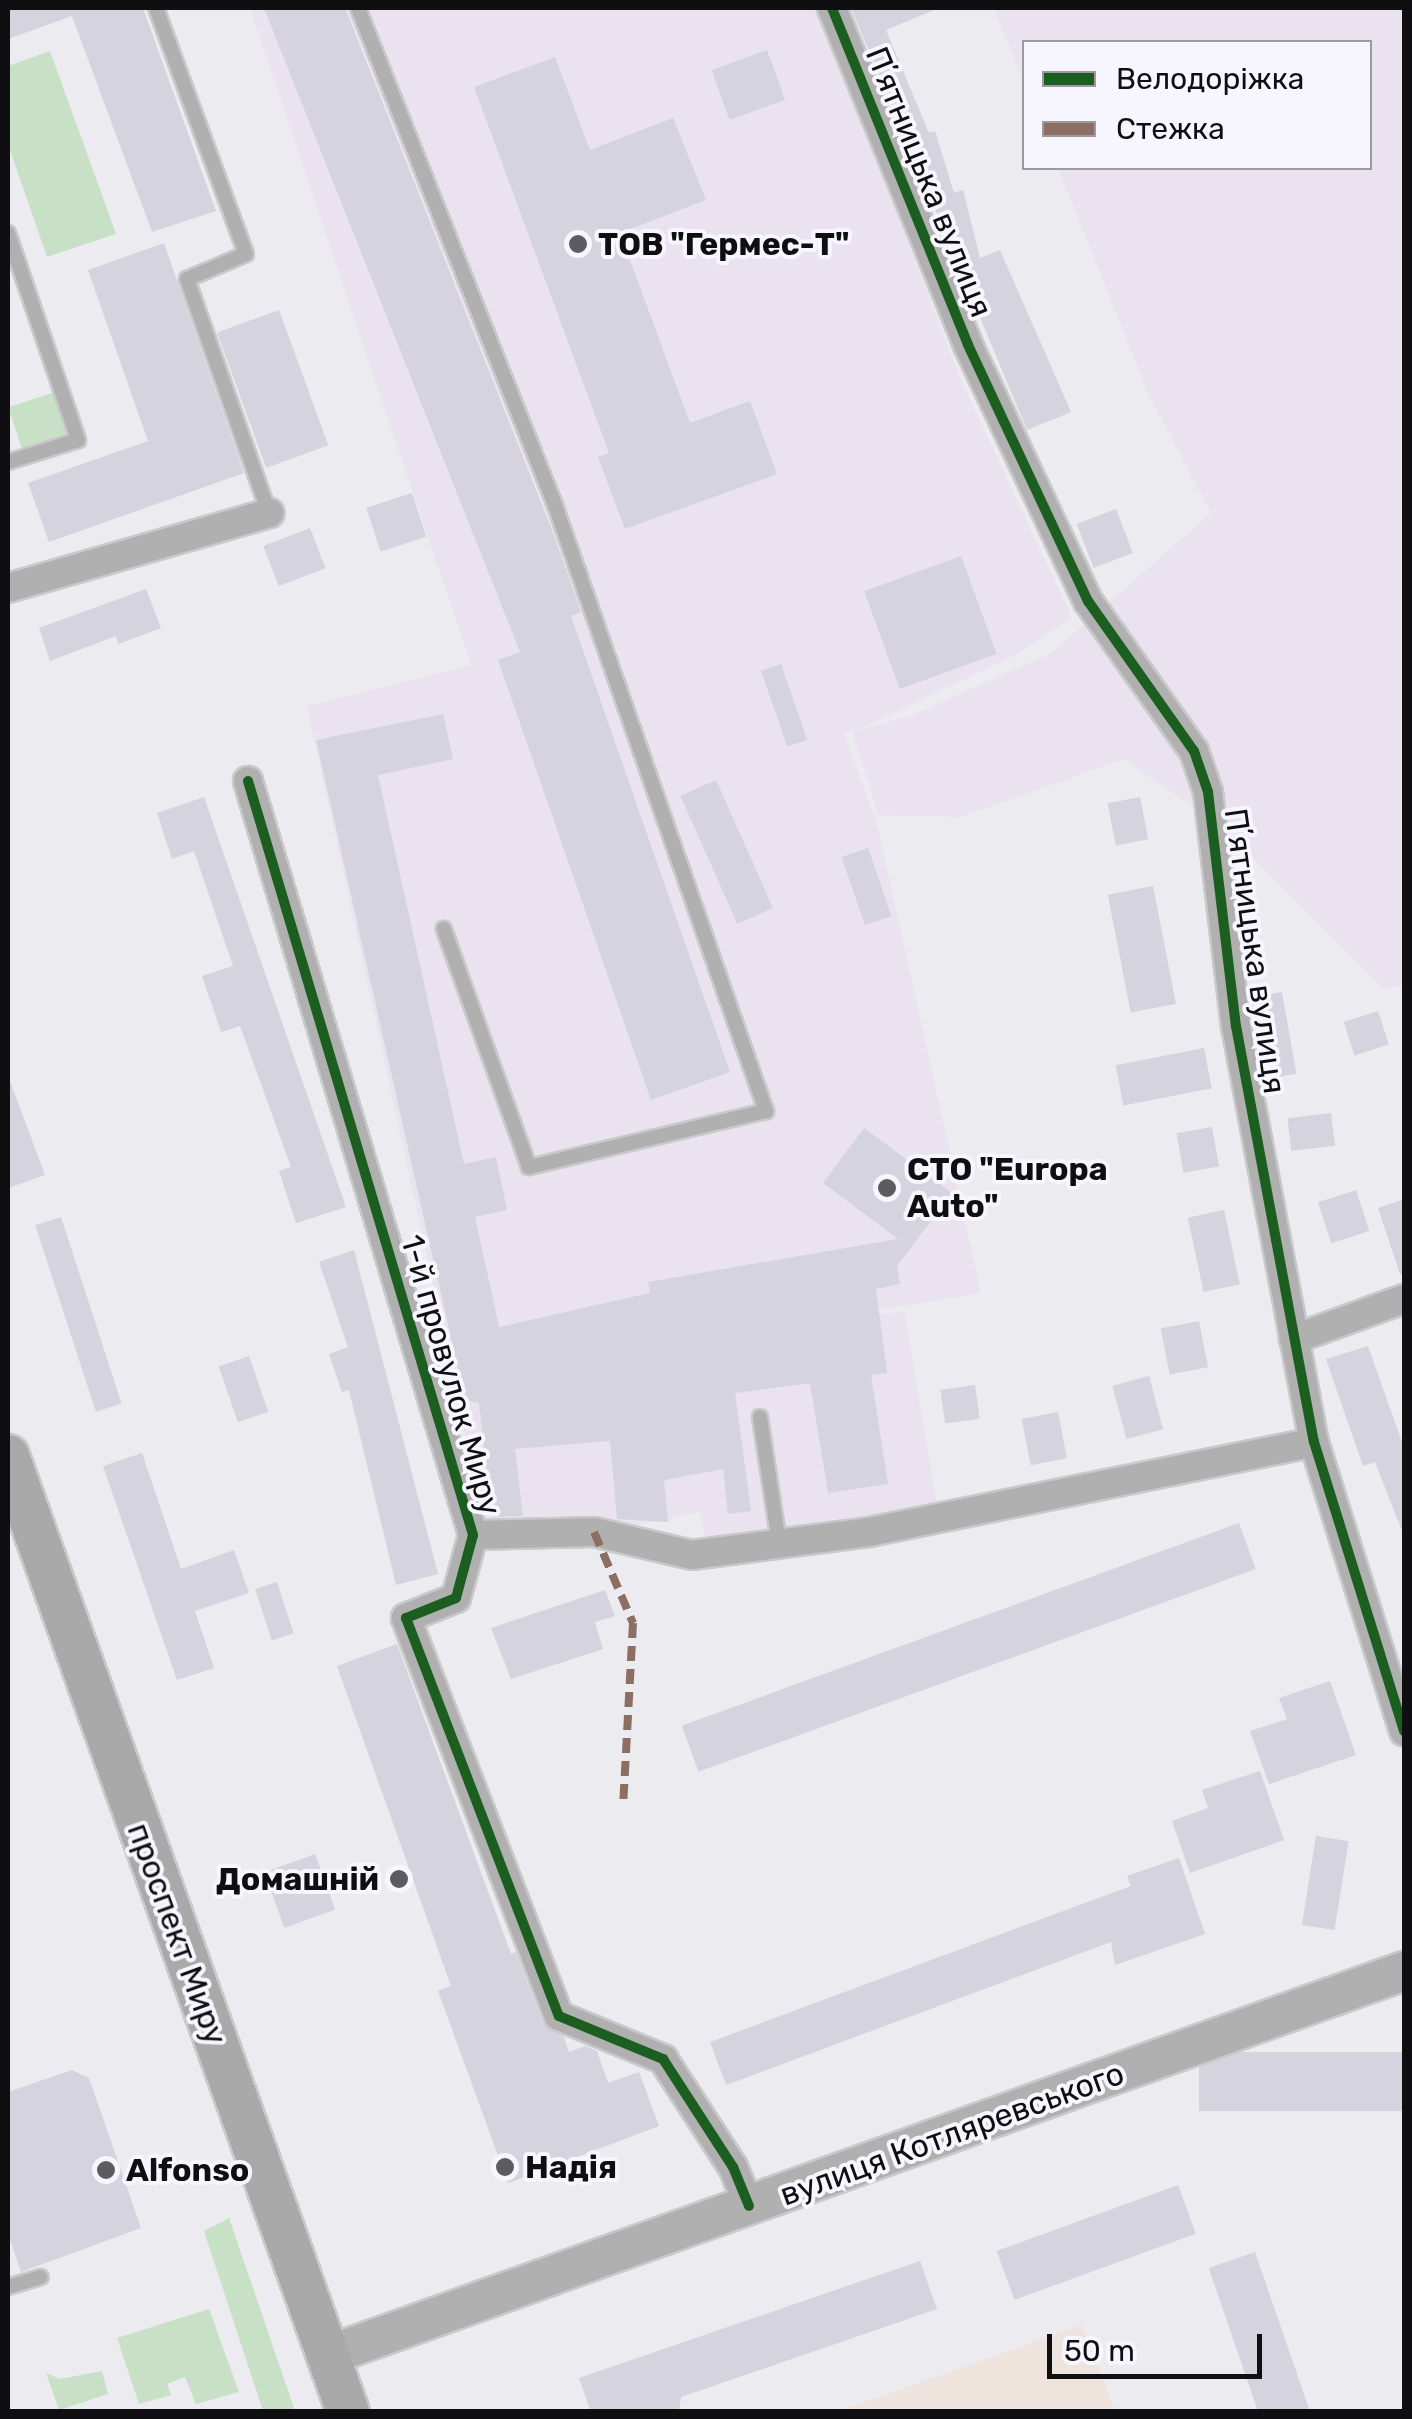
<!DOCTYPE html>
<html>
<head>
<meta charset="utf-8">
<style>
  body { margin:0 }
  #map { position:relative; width:1412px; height:2419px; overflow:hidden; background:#ebebf0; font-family:Rubik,sans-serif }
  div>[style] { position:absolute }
  .industrial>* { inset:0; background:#eae2ee }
  .education>* { inset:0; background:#efe3de }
  .green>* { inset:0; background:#c8e0c6; transform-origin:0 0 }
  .building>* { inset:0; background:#d4d3de; transform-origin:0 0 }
  .roads { filter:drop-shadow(2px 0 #c9c9cc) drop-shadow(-2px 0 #c9c9cc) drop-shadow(0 2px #c9c9cc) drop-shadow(0 -2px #c9c9cc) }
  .lane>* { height:14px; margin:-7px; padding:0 7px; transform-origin:7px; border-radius:7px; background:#b1b0b1 }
  .street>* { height:28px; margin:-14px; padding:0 14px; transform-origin:14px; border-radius:14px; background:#b1b0b1 }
  .secondary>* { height:38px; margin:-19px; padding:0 19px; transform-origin:19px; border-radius:19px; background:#b0b0b1 }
  .primary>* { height:42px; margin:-21px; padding:0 21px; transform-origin:21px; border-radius:21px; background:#aaa9aa }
  .quiet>* { height:8px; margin-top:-4px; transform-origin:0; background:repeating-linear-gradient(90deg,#8d6e63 0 15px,transparent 0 23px) }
  .cycleway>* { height:10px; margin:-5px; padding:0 5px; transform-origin:5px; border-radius:5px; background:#1b5e20 }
  .dots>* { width:28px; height:28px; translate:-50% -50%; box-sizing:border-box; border:5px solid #f7f6ff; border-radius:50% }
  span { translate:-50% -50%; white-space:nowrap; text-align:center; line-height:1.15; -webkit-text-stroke:8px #f7f6ff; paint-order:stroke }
  .street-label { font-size:32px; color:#0f0f12 }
  .poi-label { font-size:32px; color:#0f0f12; font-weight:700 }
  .left { translate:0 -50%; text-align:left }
  .right { translate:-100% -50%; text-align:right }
  .frame { position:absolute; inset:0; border:10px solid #0f0f12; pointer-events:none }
  .legend { position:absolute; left:1022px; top:40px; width:350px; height:130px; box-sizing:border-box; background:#f7f6ff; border:2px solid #9a9aa0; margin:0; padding:12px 18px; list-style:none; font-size:30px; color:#0f0f12 }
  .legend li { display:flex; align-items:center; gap:20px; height:50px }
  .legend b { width:50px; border:2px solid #9a9aa0 }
  .scale { position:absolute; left:1047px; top:2334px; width:215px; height:45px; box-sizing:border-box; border:5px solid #0f0f12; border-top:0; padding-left:12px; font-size:30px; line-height:35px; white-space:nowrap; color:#0f0f12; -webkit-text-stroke:8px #f7f6ff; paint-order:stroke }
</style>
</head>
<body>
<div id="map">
  <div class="industrial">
    <div style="clip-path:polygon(250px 8px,819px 8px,960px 378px,1072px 618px,1019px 653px,857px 730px,911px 716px,1053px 652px,1211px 513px,1148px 393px,1058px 168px,1370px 168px,1370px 42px,1024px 42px,1024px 84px,994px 8px,1404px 8px,1404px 984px,1385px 990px,1220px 825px,1123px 759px,961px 817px,878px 815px,852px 730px,844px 734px,877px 824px,981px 1293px,454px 1379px,307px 706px,471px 665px)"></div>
    <div style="clip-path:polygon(904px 1311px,937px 1506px,705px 1538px,700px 1512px,618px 1529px,589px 1516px,478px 1526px,458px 1386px)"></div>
  </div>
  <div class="education">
    <div style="clip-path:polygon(1082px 2325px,1115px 2411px,839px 2411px,995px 2356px)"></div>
  </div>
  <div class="green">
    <div style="clip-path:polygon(50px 51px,116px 234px,47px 257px,8px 144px,8px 66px)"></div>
    <div style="left:55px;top:392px;width:43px;height:49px;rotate:72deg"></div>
    <div style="clip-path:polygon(229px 2218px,295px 2411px,263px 2411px,204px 2231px)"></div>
    <div style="clip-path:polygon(209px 2309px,239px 2392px,196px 2404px,185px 2377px,167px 2384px,171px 2395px,139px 2404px,117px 2338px)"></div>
    <div style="clip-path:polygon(102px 2371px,108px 2394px,59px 2410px,46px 2373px,60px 2379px)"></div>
  </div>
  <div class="building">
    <div style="clip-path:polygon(8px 8px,143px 8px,216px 211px,152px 232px,72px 16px,8px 39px)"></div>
    <div style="clip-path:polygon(264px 8px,345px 8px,555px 538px,581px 612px,571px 616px,730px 1072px,651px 1100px,498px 660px,520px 652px)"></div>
    <div style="clip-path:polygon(851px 8px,939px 8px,886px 30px,929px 133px,935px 131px,954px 193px,963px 190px,980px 258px,1000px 250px,1071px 412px,1027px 430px)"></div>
    <div style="left:767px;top:50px;width:53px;height:59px;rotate:70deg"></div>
    <div style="clip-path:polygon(555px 57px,590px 150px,673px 118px,706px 200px,620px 233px,690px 423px,750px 401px,777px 474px,625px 529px,598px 457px,609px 453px,474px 87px)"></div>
    <div style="clip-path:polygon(164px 243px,244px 473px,49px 542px,28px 483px,148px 441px,88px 270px)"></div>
    <div style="left:279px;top:310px;width:144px;height:66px;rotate:70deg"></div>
    <div style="left:412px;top:493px;width:46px;height:48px;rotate:72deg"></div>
    <div style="left:1116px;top:509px;width:47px;height:42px;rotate:69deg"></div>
    <div style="left:310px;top:528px;width:43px;height:50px;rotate:69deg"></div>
    <div style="left:961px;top:556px;width:104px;height:103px;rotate:70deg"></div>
    <div style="clip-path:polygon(146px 589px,161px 628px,118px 644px,116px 636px,50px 661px,39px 628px)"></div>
    <div style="left:781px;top:664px;width:80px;height:21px;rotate:71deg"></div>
    <div style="clip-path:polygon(443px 714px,453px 759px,378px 775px,464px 1164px,496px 1157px,507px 1210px,475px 1217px,499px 1327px,650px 1293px,648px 1282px,898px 1239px,823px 1183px,864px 1128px,952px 1193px,897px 1266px,900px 1284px,876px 1289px,887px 1373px,871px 1375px,888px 1484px,828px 1493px,810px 1383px,735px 1393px,751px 1511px,728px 1514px,723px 1469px,664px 1480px,668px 1522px,617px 1519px,610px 1441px,515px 1449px,523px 1516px,492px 1517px,479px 1403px,465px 1400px,316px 740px)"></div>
    <div style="left:716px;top:780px;width:140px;height:39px;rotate:66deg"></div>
    <div style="clip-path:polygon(204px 797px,346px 1207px,296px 1223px,279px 1171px,291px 1167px,240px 1026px,221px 1032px,202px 976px,233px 966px,194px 851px,172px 859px,157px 813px)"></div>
    <div style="left:1140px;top:797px;width:43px;height:33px;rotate:79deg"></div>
    <div style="left:868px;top:848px;width:72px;height:28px;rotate:71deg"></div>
    <div style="left:1153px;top:886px;width:120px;height:46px;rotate:79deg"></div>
    <div style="left:1282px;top:992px;width:83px;height:33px;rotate:80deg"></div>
    <div style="left:1378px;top:1011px;width:35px;height:36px;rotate:72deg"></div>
    <div style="left:1204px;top:1048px;width:41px;height:90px;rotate:79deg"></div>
    <div style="clip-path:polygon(8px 1076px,45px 1175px,8px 1188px)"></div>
    <div style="left:1331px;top:1113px;width:33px;height:44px;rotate:83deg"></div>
    <div style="left:1212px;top:1127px;width:40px;height:36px;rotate:80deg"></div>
    <div style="left:1356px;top:1190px;width:43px;height:40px;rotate:72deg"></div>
    <div style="clip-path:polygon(1404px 1199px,1404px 1274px,1400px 1274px,1378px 1208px)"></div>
    <div style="left:1224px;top:1210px;width:76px;height:37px;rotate:78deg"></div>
    <div style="left:61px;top:1217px;width:196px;height:27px;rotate:72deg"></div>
    <div style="clip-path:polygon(354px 1250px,438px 1574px,396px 1585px,349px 1390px,342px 1392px,329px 1354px,348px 1347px,319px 1262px)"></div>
    <div style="left:1199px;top:1321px;width:47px;height:39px;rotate:79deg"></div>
    <div style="clip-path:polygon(1368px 1346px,1404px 1448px,1404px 1536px,1375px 1462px,1363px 1466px,1326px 1359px)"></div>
    <div style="left:249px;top:1356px;width:59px;height:32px;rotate:71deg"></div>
    <div style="left:1149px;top:1376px;width:55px;height:38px;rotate:75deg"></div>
    <div style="left:975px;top:1385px;width:34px;height:35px;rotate:82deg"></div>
    <div style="left:1058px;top:1412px;width:47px;height:37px;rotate:79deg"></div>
    <div style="clip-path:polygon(142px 1453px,181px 1569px,234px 1550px,249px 1593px,195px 1611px,214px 1668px,177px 1680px,103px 1466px)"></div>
    <div style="left:1239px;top:1523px;width:49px;height:593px;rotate:70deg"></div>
    <div style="left:277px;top:1582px;width:54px;height:23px;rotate:72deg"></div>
    <div style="clip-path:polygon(605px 1590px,615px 1616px,595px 1622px,603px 1649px,511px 1679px,491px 1628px)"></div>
    <div style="clip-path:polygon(397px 1644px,511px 1954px,516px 1952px,543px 2023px,564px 2037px,569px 2052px,585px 2046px,597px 2051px,608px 2083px,639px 2072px,659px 2126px,508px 2183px,438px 1991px,451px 1986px,337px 1666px)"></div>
    <div style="clip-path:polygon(1330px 1681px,1356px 1755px,1269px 1784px,1250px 1731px,1287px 1719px,1279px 1698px)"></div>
    <div style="clip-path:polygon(1260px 1771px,1284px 1840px,1190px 1873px,1172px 1821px,1208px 1808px,1202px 1790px)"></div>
    <div style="left:1316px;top:1836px;width:33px;height:90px;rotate:9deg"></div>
    <div style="left:315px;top:1854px;width:59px;height:54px;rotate:70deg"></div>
    <div style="clip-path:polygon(1179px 1858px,1205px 1934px,1115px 1965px,1111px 1942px,726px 2085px,710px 2042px,1131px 1886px,1127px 1876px)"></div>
    <div style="left:1404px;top:2052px;width:59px;height:205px;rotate:90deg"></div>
    <div style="clip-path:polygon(72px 2070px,89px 2078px,141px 2228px,21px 2272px,8px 2234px,8px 2092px)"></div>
    <div style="left:1178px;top:2185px;width:52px;height:193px;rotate:70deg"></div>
    <div style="left:1255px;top:2252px;width:169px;height:49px;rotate:71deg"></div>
    <div style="clip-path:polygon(920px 2261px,937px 2309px,681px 2397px,679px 2412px,591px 2412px,579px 2378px)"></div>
  </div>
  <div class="roads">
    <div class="lane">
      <div style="left:156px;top:8px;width:262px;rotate:69.9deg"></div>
      <div style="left:246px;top:254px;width:64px;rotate:157deg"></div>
      <div style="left:187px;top:279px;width:248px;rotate:70.7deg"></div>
      <div style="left:358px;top:8px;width:535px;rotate:68.38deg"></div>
      <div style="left:555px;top:505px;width:642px;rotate:70.8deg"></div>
      <div style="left:766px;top:1111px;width:244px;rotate:166.7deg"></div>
      <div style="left:529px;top:1167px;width:253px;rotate:-109.7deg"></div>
      <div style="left:8px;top:233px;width:219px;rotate:71.3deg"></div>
      <div style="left:78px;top:440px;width:73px;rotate:162.6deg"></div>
      <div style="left:760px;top:1417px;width:127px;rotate:81.4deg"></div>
      <div style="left:8px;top:2287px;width:34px;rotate:-17deg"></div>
    </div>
    <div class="street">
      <div style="left:832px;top:8px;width:363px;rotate:68deg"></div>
      <div style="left:968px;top:345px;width:283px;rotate:64.9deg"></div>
      <div style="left:1088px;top:601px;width:184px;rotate:54.8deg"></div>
      <div style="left:1194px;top:751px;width:43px;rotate:71.1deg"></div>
      <div style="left:1208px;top:792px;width:236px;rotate:83.2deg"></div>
      <div style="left:1236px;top:1026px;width:423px;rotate:79.4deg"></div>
      <div style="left:1314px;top:1442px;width:303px;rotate:72.7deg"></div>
      <div style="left:8px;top:588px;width:272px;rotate:-16deg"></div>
      <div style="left:248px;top:781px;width:787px;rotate:73.38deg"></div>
      <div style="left:473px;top:1535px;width:65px;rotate:105.1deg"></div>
      <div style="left:456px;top:1598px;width:54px;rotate:158.2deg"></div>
      <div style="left:406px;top:1618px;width:426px;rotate:69deg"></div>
      <div style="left:559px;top:2016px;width:113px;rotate:22.5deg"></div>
      <div style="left:663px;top:2059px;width:129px;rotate:57.1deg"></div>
      <div style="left:733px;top:2167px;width:42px;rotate:67.7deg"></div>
      <div style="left:1294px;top:1339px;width:117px;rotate:-20deg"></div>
      <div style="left:473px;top:1535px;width:121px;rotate:-1.4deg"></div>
      <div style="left:594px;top:1532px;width:101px;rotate:13.2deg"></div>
      <div style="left:692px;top:1555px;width:178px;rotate:-7.4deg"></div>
      <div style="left:869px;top:1532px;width:454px;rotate:-11.4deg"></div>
    </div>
    <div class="secondary">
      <div style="left:329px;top:2355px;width:1142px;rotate:-19.66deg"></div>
    </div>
    <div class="primary">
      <div style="left:8px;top:1456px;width:1015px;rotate:70.42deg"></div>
    </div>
  </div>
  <div class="quiet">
    <div style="left:594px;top:1532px;width:99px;rotate:66.8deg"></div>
    <div style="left:633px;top:1623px;width:183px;rotate:93.1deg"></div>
  </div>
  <div class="cycleway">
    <div style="left:832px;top:8px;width:363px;rotate:68deg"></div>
    <div style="left:968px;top:345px;width:283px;rotate:64.9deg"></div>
    <div style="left:1088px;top:601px;width:184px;rotate:54.8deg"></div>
    <div style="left:1194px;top:751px;width:43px;rotate:71.1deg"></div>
    <div style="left:1208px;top:792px;width:236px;rotate:83.2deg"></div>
    <div style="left:1236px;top:1026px;width:423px;rotate:79.4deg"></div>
    <div style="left:1314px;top:1442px;width:303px;rotate:72.7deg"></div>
    <div style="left:248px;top:781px;width:787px;rotate:73.38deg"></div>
    <div style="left:473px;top:1535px;width:65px;rotate:105.1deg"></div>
    <div style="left:456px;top:1598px;width:54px;rotate:158.2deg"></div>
    <div style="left:406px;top:1618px;width:426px;rotate:69deg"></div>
    <div style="left:559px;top:2016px;width:113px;rotate:22.5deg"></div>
    <div style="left:663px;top:2059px;width:129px;rotate:57.1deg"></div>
    <div style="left:733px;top:2167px;width:42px;rotate:67.7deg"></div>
  </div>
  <div class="dots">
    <div style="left:578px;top:244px;background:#5c5c60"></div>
    <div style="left:887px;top:1188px;background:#5c5c60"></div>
    <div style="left:399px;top:1879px;background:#5c5c60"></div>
    <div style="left:505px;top:2167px;background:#5c5c60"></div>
    <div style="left:106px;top:2170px;background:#5c5c60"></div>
  </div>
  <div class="street-label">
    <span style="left:929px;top:182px;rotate:68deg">Пʼятницька вулиця</span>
    <span style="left:1255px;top:951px;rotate:82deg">Пʼятницька вулиця</span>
    <span style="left:451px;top:1375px;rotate:74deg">1-й провулок Миру</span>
    <span style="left:177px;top:1934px;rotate:70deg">проспект Миру</span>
    <span style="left:952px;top:2134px;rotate:-20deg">вулиця Котляревського</span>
  </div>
  <div class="poi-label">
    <span class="left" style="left:598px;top:244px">ТОВ "Гермес-Т"</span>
    <span class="left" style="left:907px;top:1188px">СТО "Europa<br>Auto"</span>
    <span class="right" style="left:379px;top:1879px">Домашній</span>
    <span class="left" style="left:525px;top:2167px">Надія</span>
    <span class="left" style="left:126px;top:2170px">Alfonso</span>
  </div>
  <div class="frame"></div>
  <ul class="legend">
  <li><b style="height:12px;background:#1b5e20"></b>Велодоріжка</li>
  <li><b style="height:12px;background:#8d6e63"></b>Стежка</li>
  </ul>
  <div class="scale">50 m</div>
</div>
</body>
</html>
